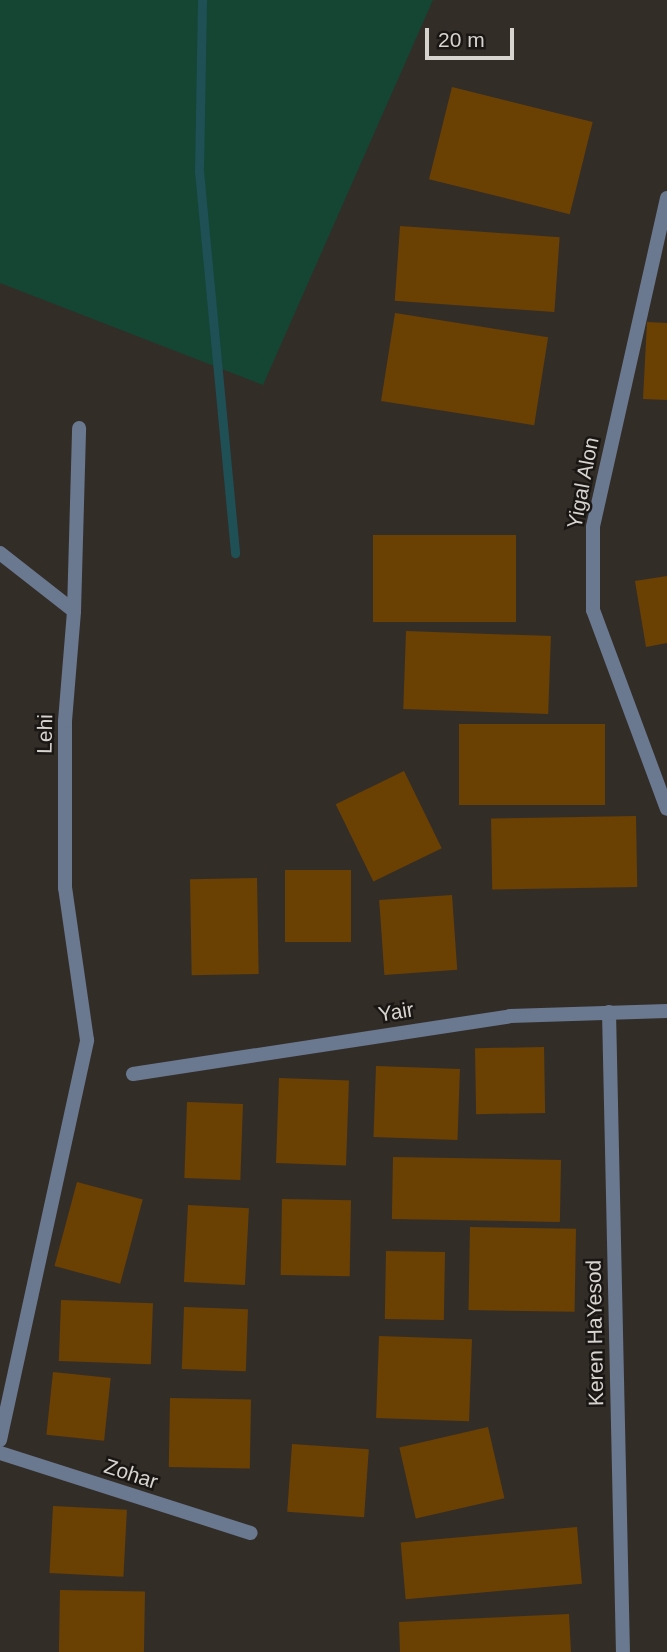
<!DOCTYPE html>
<html>
<head>
<meta charset="utf-8">
<style>
  body { margin:0 }
  #map { position:relative; width:667px; height:1652px; overflow:hidden; background:#332d28; font-family:Helvetica,sans-serif }
  div>[style] { position:absolute }
  .green>* { inset:0; background:#144633 }
  .stream>* { height:9px; margin:-4.5px; padding:0 4.5px; transform-origin:4.5px; border-radius:4.5px; background:#1e5056 }
  .building>* { inset:0; background:#6b4003; transform-origin:0 0 }
  .service>* { height:14px; margin:-7px; padding:0 7px; transform-origin:7px; border-radius:7px; background:#6a7990 }
  .minor>* { height:14px; margin:-7px; padding:0 7px; transform-origin:7px; border-radius:7px; background:#6a7990 }
  span { translate:-50% -50%; white-space:nowrap; text-align:center; line-height:1.15; -webkit-text-stroke:5px #191614; paint-order:stroke }
  .street-label { font-size:21px; color:#d7d4d0 }
  .scale { position:absolute; left:425px; top:28px; width:89px; height:32px; box-sizing:border-box; border:4px solid #d7d4d0; border-top:0; padding-left:9px; font-size:21px; line-height:24px; white-space:nowrap; color:#d7d4d0; -webkit-text-stroke:5px #191614; paint-order:stroke }
</style>
</head>
<body>
<div id="map">
  <div class="green">
    <div style="clip-path:polygon(0 0,433px 0,263px 385px,0 283px)"></div>
  </div>
  <div class="stream">
    <div style="left:202px;top:0;width:171px;rotate:91deg"></div>
    <div style="left:199px;top:171px;width:384px;rotate:84.6deg"></div>
  </div>
  <div class="building">
    <div style="left:452px;top:87px;width:145px;height:95px;rotate:14deg"></div>
    <div style="left:400px;top:226px;width:160px;height:75px;rotate:4deg"></div>
    <div style="left:395px;top:313px;width:155px;height:89px;rotate:9deg"></div>
    <div style="clip-path:polygon(647px 322px,667px 323px,667px 400px,643px 399px)"></div>
    <div style="left:373px;top:535px;width:143px;height:87px"></div>
    <div style="clip-path:polygon(667px 576px,667px 643px,646px 647px,635px 581px)"></div>
    <div style="left:406px;top:631px;width:145px;height:78px;rotate:2deg"></div>
    <div style="left:605px;top:724px;width:81px;height:146px;rotate:90deg"></div>
    <div style="left:404px;top:771px;width:86px;height:76px;rotate:64deg"></div>
    <div style="left:636px;top:816px;width:71px;height:145px;rotate:89deg"></div>
    <div style="left:285px;top:870px;width:66px;height:72px"></div>
    <div style="left:257px;top:878px;width:96px;height:67px;rotate:89deg"></div>
    <div style="left:452px;top:895px;width:75px;height:73px;rotate:86deg"></div>
    <div style="left:544px;top:1047px;width:66px;height:69px;rotate:89deg"></div>
    <div style="left:376px;top:1066px;width:84px;height:71px;rotate:2deg"></div>
    <div style="left:279px;top:1078px;width:70px;height:85px;rotate:2deg"></div>
    <div style="left:187px;top:1102px;width:56px;height:76px;rotate:2deg"></div>
    <div style="left:393px;top:1157px;width:168px;height:62px;rotate:1deg"></div>
    <div style="left:77px;top:1182px;width:68px;height:87px;rotate:15deg"></div>
    <div style="left:282px;top:1199px;width:69px;height:76px;rotate:1deg"></div>
    <div style="left:188px;top:1205px;width:61px;height:77px;rotate:3deg"></div>
    <div style="left:470px;top:1227px;width:106px;height:83px;rotate:1deg"></div>
    <div style="left:386px;top:1251px;width:59px;height:68px;rotate:1deg"></div>
    <div style="left:61px;top:1300px;width:92px;height:61px;rotate:2deg"></div>
    <div style="left:184px;top:1307px;width:64px;height:62px;rotate:2deg"></div>
    <div style="left:379px;top:1336px;width:93px;height:82px;rotate:2deg"></div>
    <div style="left:53px;top:1372px;width:58px;height:63px;rotate:6deg"></div>
    <div style="left:170px;top:1398px;width:81px;height:69px;rotate:1deg"></div>
    <div style="left:488px;top:1427px;width:73px;height:91px;rotate:77deg"></div>
    <div style="left:292px;top:1444px;width:77px;height:68px;rotate:4deg"></div>
    <div style="left:53px;top:1506px;width:74px;height:67px;rotate:3deg"></div>
    <div style="left:577px;top:1527px;width:57px;height:177px;rotate:85deg"></div>
    <div style="left:60px;top:1590px;width:85px;height:62px;rotate:1deg"></div>
    <div style="clip-path:polygon(569px 1614px,571px 1652px,400px 1652px,399px 1622px)"></div>
  </div>
  <div class="service">
    <div style="left:0;top:553px;width:94px;rotate:38.1deg"></div>
  </div>
  <div class="minor">
    <div style="left:667px;top:198px;width:337px;rotate:102.7deg"></div>
    <div style="left:593px;top:527px;width:83px;rotate:90deg"></div>
    <div style="left:593px;top:610px;width:212px;rotate:69.6deg"></div>
    <div style="left:609px;top:1012px;width:640px;rotate:88.75deg"></div>
    <div style="left:133px;top:1074px;width:381px;rotate:-8.7deg"></div>
    <div style="left:510px;top:1016px;width:157px;rotate:-1.8deg"></div>
    <div style="left:0;top:1440px;width:409px;rotate:-77.7deg"></div>
    <div style="left:87px;top:1040px;width:154px;rotate:-98.2deg"></div>
    <div style="left:65px;top:888px;width:167px;rotate:-90deg"></div>
    <div style="left:65px;top:721px;width:110px;rotate:-85.3deg"></div>
    <div style="left:74px;top:611px;width:183px;rotate:-88.4deg"></div>
    <div style="left:0;top:1453px;width:263px;rotate:17.7deg"></div>
  </div>
  <div class="street-label">
    <span style="left:583px;top:483px;rotate:-79deg">Yigal Alon</span>
    <span style="left:45px;top:734px;rotate:-89deg">Lehi</span>
    <span style="left:396px;top:1012px;rotate:-9deg">Yair</span>
    <span style="left:595px;top:1333px;rotate:-91deg">Keren HaYesod</span>
    <span style="left:131px;top:1474px;rotate:18deg">Zohar</span>
  </div>
  <div class="scale">20 m</div>
</div>
</body>
</html>
